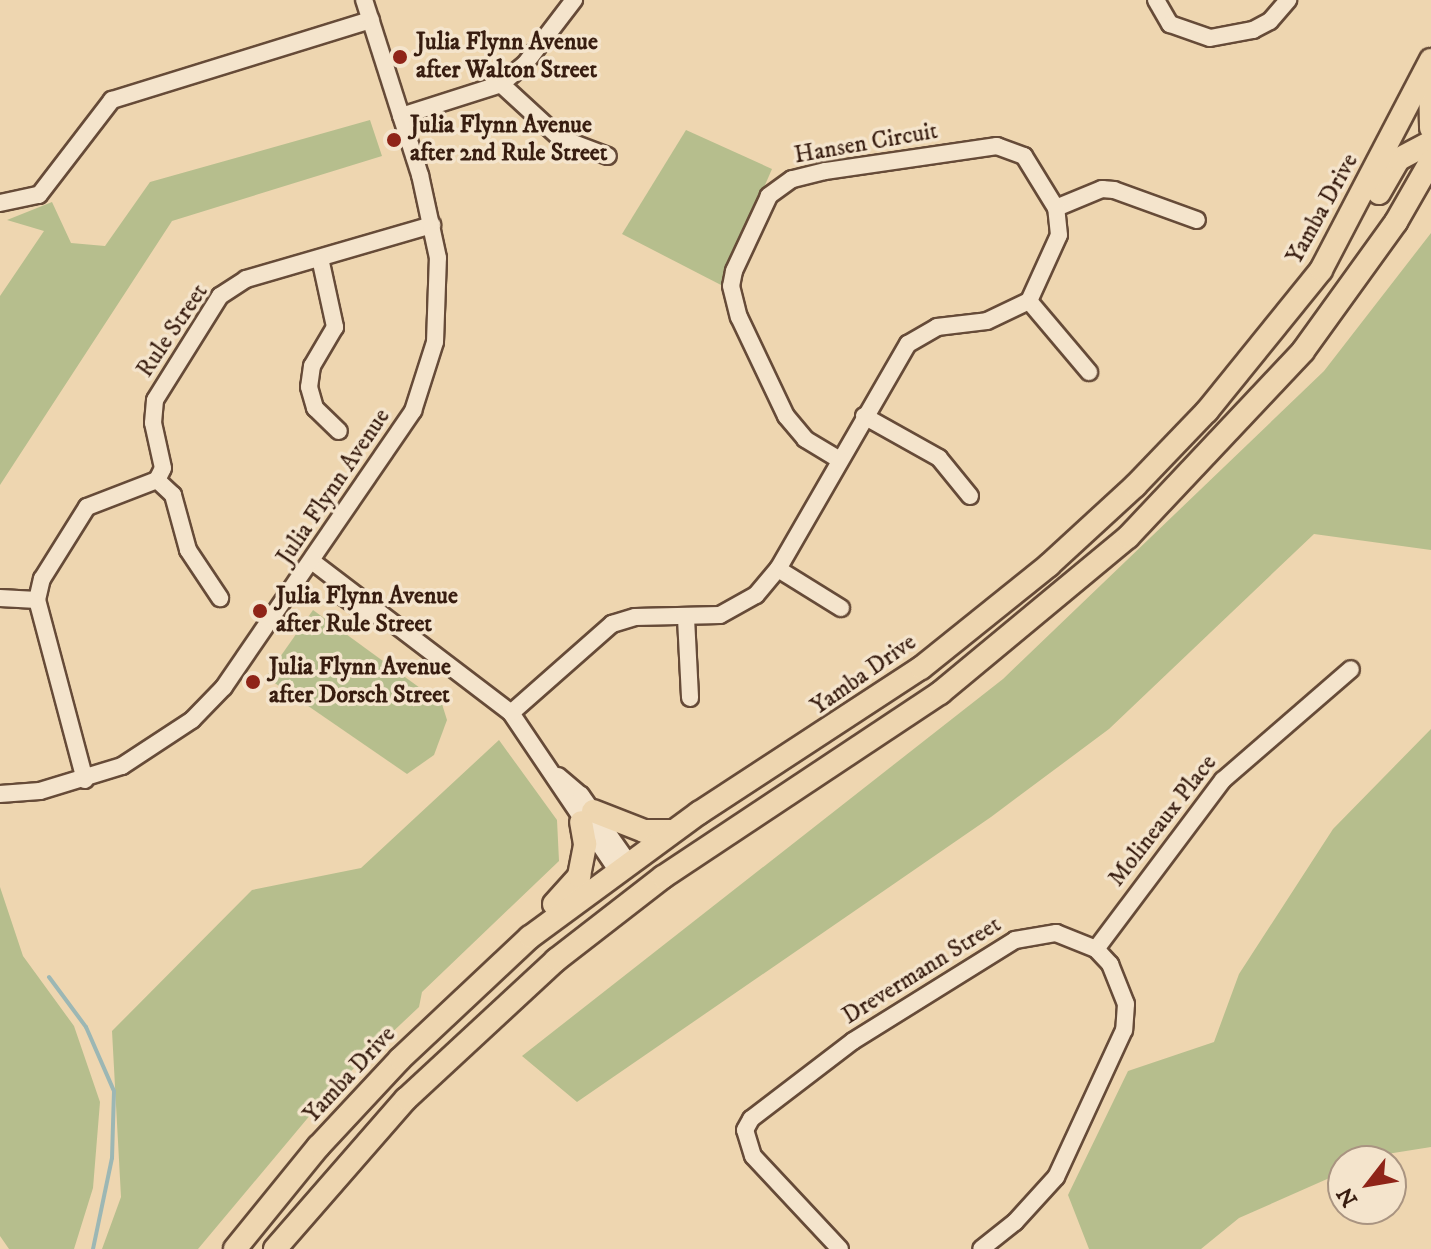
<!DOCTYPE html>
<html>
<head>
<meta charset="utf-8">
<style>
  body { margin:0 }
  #map { position:relative; width:1431px; height:1249px; overflow:hidden; background:#eed6b0; font-family:"IM FELL DW Pica",serif }
  div>[style] { position:absolute }
  .green>* { inset:0; background:#b6be8d }
  .stream>* { height:4px; margin:-2px; padding:0 2px; transform-origin:2px; border-radius:2px; background:#9cb7b4 }
  .roads { filter:drop-shadow(2px 0 #664b38) drop-shadow(-2px 0 #664b38) drop-shadow(0 2px #664b38) drop-shadow(0 -2px #664b38) }
  .minor>* { height:16px; margin:-8px; padding:0 8px; transform-origin:8px; border-radius:8px; background:#f4e4cc }
  .major>* { height:22px; margin:-11px; padding:0 11px; transform-origin:11px; border-radius:11px; background:#eed6b0 }
  .dots>* { width:22px; height:22px; translate:-50% -50%; box-sizing:border-box; border:4px solid #f4e4cc; border-radius:50% }
  span { translate:-50% -50%; white-space:nowrap; text-align:center; line-height:1.15; -webkit-text-stroke:7px #f4e4cc; paint-order:stroke }
  .poi-label { font-size:24px; color:#381d10; font-weight:700 }
  .left { translate:0 -50%; text-align:left }
  .street-label { font-size:24px; color:#381d10 }
  .north { position:absolute; left:1327px; top:1145px; width:80px; height:80px; box-sizing:border-box; background:#f4e4cc; border:2px solid #a99481; border-radius:50%; rotate:239deg; font-size:22px; font-weight:700; line-height:32px; text-align:center; color:#381d10 }
  .north::after { content:''; display:block; margin:auto; width:28px; height:36px; background:#8f2418; clip-path:polygon(50% 0,100% 100%,50% 72%,0 100%) }
</style>
</head>
<body>
<div id="map">
  <div class="green">
    <div style="clip-path:polygon(370px 120px,382px 156px,172px 221px,0 485px,0 296px,44px 231px,7px 220px,52px 202px,71px 243px,105px 246px,150px 182px)"></div>
    <div style="clip-path:polygon(686px 130px,772px 169px,721px 285px,622px 234px)"></div>
    <div style="clip-path:polygon(1431px 233px,1431px 550px,1314px 534px,1109px 729px,991px 817px,577px 1102px,522px 1056px,1003px 679px,1324px 371px)"></div>
    <div style="clip-path:polygon(313px 610px,442px 704px,447px 720px,434px 755px,407px 774px,266px 677px)"></div>
    <div style="clip-path:polygon(1431px 729px,1431px 1147px,1343px 1161px,1343px 1172px,1239px 1218px,1201px 1249px,1089px 1249px,1068px 1195px,1128px 1071px,1214px 1042px,1239px 974px,1333px 829px)"></div>
    <div style="clip-path:polygon(499px 740px,557px 820px,559px 861px,422px 992px,419px 1007px,332px 1089px,198px 1249px,102px 1249px,121px 1197px,112px 1031px,252px 890px,361px 868px)"></div>
    <div style="clip-path:polygon(0 887px,23px 956px,74px 1026px,100px 1102px,93px 1188px,74px 1249px,9px 1249px,0 1236px)"></div>
  </div>
  <div class="stream">
    <div style="left:49px;top:977px;width:62px;rotate:53.5deg"></div>
    <div style="left:86px;top:1027px;width:70px;rotate:66.4deg"></div>
    <div style="left:114px;top:1091px;width:67px;rotate:91.7deg"></div>
    <div style="left:112px;top:1158px;width:93px;rotate:101.8deg"></div>
  </div>
  <div class="roads">
    <div class="minor">
      <div style="left:1156px;top:0;width:28px;rotate:60deg"></div>
      <div style="left:1170px;top:24px;width:42px;rotate:19.3deg"></div>
      <div style="left:1210px;top:38px;width:44px;rotate:-10.5deg"></div>
      <div style="left:1253px;top:30px;width:19px;rotate:-28deg"></div>
      <div style="left:1270px;top:21px;width:28px;rotate:-49deg"></div>
      <div style="left:501px;top:84px;width:80px;rotate:42.5deg"></div>
      <div style="left:560px;top:138px;width:51px;rotate:20.6deg"></div>
      <div style="left:401px;top:116px;width:105px;rotate:-17.7deg"></div>
      <div style="left:501px;top:84px;width:31px;rotate:-40deg"></div>
      <div style="left:525px;top:64px;width:81px;rotate:-52.6deg"></div>
      <div style="left:0;top:203px;width:40px;rotate:-12deg"></div>
      <div style="left:39px;top:195px;width:120px;rotate:-52.5deg"></div>
      <div style="left:112px;top:100px;width:271px;rotate:-17.2deg"></div>
      <div style="left:1056px;top:208px;width:50px;rotate:-22.4deg"></div>
      <div style="left:1102px;top:189px;width:12px;rotate:5deg"></div>
      <div style="left:1114px;top:190px;width:88px;rotate:19.9deg"></div>
      <div style="left:320px;top:258px;width:71px;rotate:77.7deg"></div>
      <div style="left:335px;top:327px;width:45px;rotate:120.5deg"></div>
      <div style="left:312px;top:366px;width:21px;rotate:98deg"></div>
      <div style="left:309px;top:387px;width:22px;rotate:74deg"></div>
      <div style="left:315px;top:408px;width:33px;rotate:44deg"></div>
      <div style="left:1029px;top:301px;width:93px;rotate:49.8deg"></div>
      <div style="left:864px;top:416px;width:86px;rotate:29.2deg"></div>
      <div style="left:939px;top:458px;width:49px;rotate:50.8deg"></div>
      <div style="left:157px;top:480px;width:22px;rotate:43deg"></div>
      <div style="left:173px;top:495px;width:57px;rotate:74.7deg"></div>
      <div style="left:188px;top:550px;width:58px;rotate:56.3deg"></div>
      <div style="left:313px;top:562px;width:249px;rotate:37.3deg"></div>
      <div style="left:511px;top:713px;width:189px;rotate:56deg"></div>
      <div style="left:778px;top:569px;width:74px;rotate:31.8deg"></div>
      <div style="left:338px;top:593px;width:37px;rotate:35deg"></div>
      <div style="left:368px;top:614px;width:14px;rotate:8deg"></div>
      <div style="left:0;top:598px;width:37px;rotate:3deg"></div>
      <div style="left:686px;top:618px;width:80px;rotate:87.1deg"></div>
      <div style="left:511px;top:713px;width:135px;rotate:-41.4deg"></div>
      <div style="left:612px;top:624px;width:24px;rotate:-17deg"></div>
      <div style="left:635px;top:617px;width:85px;rotate:-1.3deg"></div>
      <div style="left:720px;top:615px;width:41px;rotate:-29.1deg"></div>
      <div style="left:756px;top:595px;width:34px;rotate:-50deg"></div>
      <div style="left:778px;top:569px;width:260px;rotate:-60deg"></div>
      <div style="left:908px;top:344px;width:34px;rotate:-30deg"></div>
      <div style="left:937px;top:327px;width:50px;rotate:-6.8deg"></div>
      <div style="left:987px;top:321px;width:47px;rotate:-25.5deg"></div>
      <div style="left:1029px;top:301px;width:72px;rotate:-65.6deg"></div>
      <div style="left:1059px;top:235px;width:27px;rotate:-96deg"></div>
      <div style="left:1056px;top:208px;width:61px;rotate:-121.6deg"></div>
      <div style="left:1024px;top:156px;width:29px;rotate:-160deg"></div>
      <div style="left:997px;top:146px;width:174px;rotate:171.7deg"></div>
      <div style="left:825px;top:171px;width:34px;rotate:166deg"></div>
      <div style="left:792px;top:179px;width:29px;rotate:144deg"></div>
      <div style="left:769px;top:196px;width:83px;rotate:115deg"></div>
      <div style="left:734px;top:271px;width:15px;rotate:101deg"></div>
      <div style="left:731px;top:286px;width:32px;rotate:76deg"></div>
      <div style="left:739px;top:317px;width:110px;rotate:64.6deg"></div>
      <div style="left:786px;top:416px;width:30px;rotate:50deg"></div>
      <div style="left:805px;top:439px;width:39px;rotate:31deg"></div>
      <div style="left:558px;top:776px;width:30px;rotate:40deg"></div>
      <div style="left:581px;top:795px;width:82px;rotate:55deg"></div>
      <div style="left:85px;top:780px;width:186px;rotate:-104.9deg"></div>
      <div style="left:37px;top:600px;width:22px;rotate:-77deg"></div>
      <div style="left:42px;top:579px;width:85px;rotate:-58deg"></div>
      <div style="left:87px;top:507px;width:75px;rotate:-21.1deg"></div>
      <div style="left:157px;top:480px;width:13px;rotate:-63deg"></div>
      <div style="left:163px;top:468px;width:46px;rotate:-102.5deg"></div>
      <div style="left:153px;top:423px;width:23px;rotate:-85deg"></div>
      <div style="left:155px;top:400px;width:123px;rotate:-58deg"></div>
      <div style="left:220px;top:296px;width:31px;rotate:-33deg"></div>
      <div style="left:246px;top:279px;width:194px;rotate:-16.2deg"></div>
      <div style="left:0;top:794px;width:40px;rotate:-4.3deg"></div>
      <div style="left:40px;top:791px;width:86px;rotate:-17deg"></div>
      <div style="left:122px;top:766px;width:84px;rotate:-33.3deg"></div>
      <div style="left:192px;top:720px;width:46px;rotate:-45.9deg"></div>
      <div style="left:224px;top:687px;width:335px;rotate:-55.6deg"></div>
      <div style="left:413px;top:411px;width:72px;rotate:-72.3deg"></div>
      <div style="left:435px;top:342px;width:84px;rotate:-88deg"></div>
      <div style="left:438px;top:258px;width:85px;rotate:-102.2deg"></div>
      <div style="left:420px;top:175px;width:184px;rotate:-107.7deg"></div>
      <div style="left:1096px;top:949px;width:211px;rotate:-53.1deg"></div>
      <div style="left:1223px;top:780px;width:169px;rotate:-40.9deg"></div>
      <div style="left:840px;top:1249px;width:127px;rotate:-133.1deg"></div>
      <div style="left:753px;top:1156px;width:27px;rotate:-107deg"></div>
      <div style="left:745px;top:1130px;width:13px;rotate:-61deg"></div>
      <div style="left:751px;top:1119px;width:128px;rotate:-37.4deg"></div>
      <div style="left:853px;top:1041px;width:191px;rotate:-31.9deg"></div>
      <div style="left:1015px;top:940px;width:42px;rotate:-9.7deg"></div>
      <div style="left:1056px;top:933px;width:43px;rotate:21.8deg"></div>
      <div style="left:1096px;top:949px;width:21px;rotate:47deg"></div>
      <div style="left:1110px;top:964px;width:43px;rotate:68.2deg"></div>
      <div style="left:1126px;top:1004px;width:26px;rotate:94deg"></div>
      <div style="left:1124px;top:1030px;width:162px;rotate:114.8deg"></div>
      <div style="left:1056px;top:1177px;width:61px;rotate:132.3deg"></div>
      <div style="left:1015px;top:1222px;width:43px;rotate:141.5deg"></div>
    </div>
    <div class="major">
      <div style="left:1430px;top:74px;width:54px;rotate:88.9deg"></div>
      <div style="left:1379px;top:193px;width:39px;rotate:-60deg"></div>
      <div style="left:1399px;top:159px;width:36px;rotate:-28deg"></div>
      <div style="left:593px;top:811px;width:55px;rotate:21.4deg"></div>
      <div style="left:644px;top:831px;width:29px"></div>
      <div style="left:554px;top:904px;width:38px;rotate:-48deg"></div>
      <div style="left:579px;top:876px;width:33px;rotate:-79deg"></div>
      <div style="left:585px;top:844px;width:22px;rotate:-100deg"></div>
      <div style="left:235px;top:1249px;width:132px;rotate:-50.9deg"></div>
      <div style="left:318px;top:1147px;width:120px;rotate:-47deg"></div>
      <div style="left:400px;top:1059px;width:178px;rotate:-43.2deg"></div>
      <div style="left:530px;top:937px;width:210px;rotate:-36.3deg"></div>
      <div style="left:699px;top:813px;width:265px;rotate:-33.2deg"></div>
      <div style="left:921px;top:668px;width:164px;rotate:-38.8deg"></div>
      <div style="left:1049px;top:565px;width:117px;rotate:-42.6deg"></div>
      <div style="left:1135px;top:486px;width:104px;rotate:-46.2deg"></div>
      <div style="left:1207px;top:411px;width:181px;rotate:-51deg"></div>
      <div style="left:1321px;top:270px;width:237px;rotate:-62.4deg"></div>
      <div style="left:275px;top:1249px;width:199px;rotate:-48.9deg"></div>
      <div style="left:406px;top:1099px;width:205px;rotate:-42.8deg"></div>
      <div style="left:556px;top:960px;width:135px;rotate:-37.8deg"></div>
      <div style="left:663px;top:877px;width:333px;rotate:-33.6deg"></div>
      <div style="left:940px;top:693px;width:244px;rotate:-39.7deg"></div>
      <div style="left:1128px;top:537px;width:255px;rotate:-46.7deg"></div>
      <div style="left:1303px;top:351px;width:159px;rotate:-54.2deg"></div>
      <div style="left:1396px;top:222px;width:70px;rotate:-60.2deg"></div>
    </div>
  </div>
  <div class="dots">
    <div style="left:400px;top:57px;background:#8f2418"></div>
    <div style="left:394px;top:140px;background:#8f2418"></div>
    <div style="left:260px;top:611px;background:#8f2418"></div>
    <div style="left:253px;top:682px;background:#8f2418"></div>
  </div>
  <div class="poi-label">
    <span class="left" style="left:416px;top:57px">Julia Flynn Avenue<br>after Walton Street</span>
    <span class="left" style="left:410px;top:140px">Julia Flynn Avenue<br>after 2nd Rule Street</span>
    <span class="left" style="left:276px;top:611px">Julia Flynn Avenue<br>after Rule Street</span>
    <span class="left" style="left:269px;top:682px">Julia Flynn Avenue<br>after Dorsch Street</span>
  </div>
  <div class="street-label">
    <span style="left:866px;top:144px;rotate:-10deg">Hansen Circuit</span>
    <span style="left:1323px;top:209px;rotate:-61deg">Yamba Drive</span>
    <span style="left:173px;top:331px;rotate:-56deg">Rule Street</span>
    <span style="left:334px;top:487px;rotate:-56deg">Julia Flynn Avenue</span>
    <span style="left:864px;top:675px;rotate:-35deg">Yamba Drive</span>
    <span style="left:1163px;top:821px;rotate:-52deg">Molineaux Place</span>
    <span style="left:922px;top:971px;rotate:-32deg">Drevermann Street</span>
    <span style="left:350px;top:1075px;rotate:-47deg">Yamba Drive</span>
  </div>
  <div class="north">N</div>
</div>
</body>
</html>
